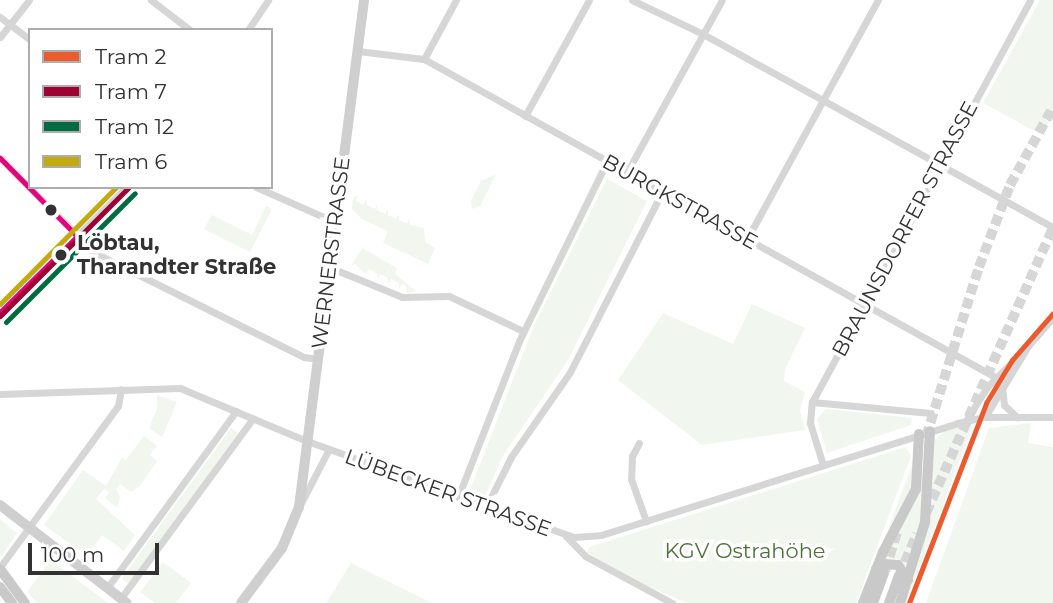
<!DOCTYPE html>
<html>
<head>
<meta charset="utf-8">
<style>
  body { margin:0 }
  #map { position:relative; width:1053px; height:603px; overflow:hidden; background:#fff; font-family:Montserrat,sans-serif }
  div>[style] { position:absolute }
  .green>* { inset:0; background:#f1f6ee; transform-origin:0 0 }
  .primary-tunnel>* { height:10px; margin-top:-5px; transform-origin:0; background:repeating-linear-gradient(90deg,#d6d6d6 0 10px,transparent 0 15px) }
  .street>* { height:7px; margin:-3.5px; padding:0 3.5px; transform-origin:3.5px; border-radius:3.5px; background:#d6d6d6 }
  .secondary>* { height:10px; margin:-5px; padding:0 5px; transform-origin:5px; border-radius:5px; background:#cfcfcf }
  .primary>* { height:10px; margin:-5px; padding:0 5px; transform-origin:5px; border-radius:5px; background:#c9c9c9 }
  .bus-1>* { height:5px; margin:-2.5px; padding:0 2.5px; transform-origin:2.5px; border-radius:2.5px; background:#e5007d }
  .tram-1>* { height:5px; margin:-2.5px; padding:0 2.5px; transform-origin:2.5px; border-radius:2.5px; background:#eb5b2d }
  .tram-2>* { height:5px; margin:-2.5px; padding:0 2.5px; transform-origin:2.5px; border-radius:2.5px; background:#9e0234 }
  .tram-3>* { height:5px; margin:-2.5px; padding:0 2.5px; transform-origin:2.5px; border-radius:2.5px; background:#006b42 }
  .tram-4>* { height:5px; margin:-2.5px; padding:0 2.5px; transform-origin:2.5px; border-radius:2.5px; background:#c2aa0f }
  .dots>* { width:19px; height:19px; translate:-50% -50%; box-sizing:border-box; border:4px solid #fff; border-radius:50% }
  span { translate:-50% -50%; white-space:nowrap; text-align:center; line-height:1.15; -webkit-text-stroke:7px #fff; paint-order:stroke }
  .street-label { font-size:21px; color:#323232 }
  .stop-label { font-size:21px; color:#323232; font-weight:700 }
  .left { translate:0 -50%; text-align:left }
  .park-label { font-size:21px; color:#4e723b }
  .legend { position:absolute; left:28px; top:28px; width:245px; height:161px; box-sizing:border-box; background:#fff; border:2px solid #adadad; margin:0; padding:9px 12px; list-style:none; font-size:21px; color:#323232 }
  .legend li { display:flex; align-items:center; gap:14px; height:35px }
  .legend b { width:35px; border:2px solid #adadad }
  .scale { position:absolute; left:28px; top:543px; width:131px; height:32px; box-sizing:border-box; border:4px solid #323232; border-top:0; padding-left:9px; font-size:21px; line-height:24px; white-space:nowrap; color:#323232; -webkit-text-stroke:5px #fff; paint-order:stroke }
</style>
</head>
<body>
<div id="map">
  <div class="green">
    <div style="clip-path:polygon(1040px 0,1053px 0,1053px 115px,1042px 135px,983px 103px)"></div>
    <div style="clip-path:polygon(496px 174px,481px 205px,472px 209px,471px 201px,481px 181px)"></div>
    <div style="clip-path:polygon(607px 179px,647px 201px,568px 360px,504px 454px,485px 496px,470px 490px,533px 328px)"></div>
    <div style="clip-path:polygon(358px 195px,356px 201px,363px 205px,366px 199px,367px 205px,375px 209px,377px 204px,377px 210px,385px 214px,388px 209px,388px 215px,396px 219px,399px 214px,399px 220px,407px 224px,409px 219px,410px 225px,424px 228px,425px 242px,435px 248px,428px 264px,383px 243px,388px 231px,362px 219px,352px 209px,353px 198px)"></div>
    <div style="clip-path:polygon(266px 206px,272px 209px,250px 252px,204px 229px,212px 215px,252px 235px)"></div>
    <div style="clip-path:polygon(362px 248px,397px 268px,395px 274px,416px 291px,407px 293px,406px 286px,402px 284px,399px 289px,399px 283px,391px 279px,388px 284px,388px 278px,380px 274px,378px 279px,377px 273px,369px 269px,366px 274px,355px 264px,351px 266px)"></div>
    <div style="clip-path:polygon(752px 304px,805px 328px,785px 369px,784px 381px,805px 392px,800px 410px,805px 430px,702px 445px,618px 380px,663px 313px,733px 344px)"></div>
    <div style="clip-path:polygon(157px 395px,177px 402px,162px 437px,149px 428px,157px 409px)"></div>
    <div style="clip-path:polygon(826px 409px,912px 418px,911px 425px,827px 453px,817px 419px)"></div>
    <div style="clip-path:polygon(1031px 423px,1028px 443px,1053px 447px,1053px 603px,926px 603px,989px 428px)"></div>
    <div style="clip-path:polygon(973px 425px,906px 603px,902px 603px,927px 530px,933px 441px,946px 430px)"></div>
    <div style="left:231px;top:428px;width:9px;height:186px;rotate:36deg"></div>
    <div style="clip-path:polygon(144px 436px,157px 446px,150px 455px,157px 461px,139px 487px,131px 492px,120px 484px,116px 489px,120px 497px,117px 508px,105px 498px,109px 492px,104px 489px,96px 499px,135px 535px,124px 551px,102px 535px,87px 556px,44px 525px,83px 470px,106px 486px,122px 457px,126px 460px)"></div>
    <div style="clip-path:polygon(925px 445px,923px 514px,909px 570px,898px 559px,883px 560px,922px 474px)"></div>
    <div style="clip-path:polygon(906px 447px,911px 456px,856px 603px,687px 603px,619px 574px,587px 552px,589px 547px)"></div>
    <div style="clip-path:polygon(916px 455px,916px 478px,875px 563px)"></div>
    <div style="clip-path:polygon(0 519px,17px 533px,1px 557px,0 555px)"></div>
    <div style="clip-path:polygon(51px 560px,108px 603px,37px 603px,27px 592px)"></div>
    <div style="clip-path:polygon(163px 562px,191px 583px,176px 603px,155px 603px,140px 592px)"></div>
    <div style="clip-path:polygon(351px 563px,432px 603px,326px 603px)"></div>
  </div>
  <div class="primary-tunnel">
    <div style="left:926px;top:437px;width:178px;rotate:-72.7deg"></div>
    <div style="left:979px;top:267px;width:88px;rotate:-69.3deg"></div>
    <div style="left:1010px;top:185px;width:89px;rotate:-61.1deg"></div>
    <div style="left:926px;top:513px;width:312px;rotate:-66deg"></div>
    <div style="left:885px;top:571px;width:41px;rotate:-72.9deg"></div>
    <div style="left:899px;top:576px;width:46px;rotate:-66.8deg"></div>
  </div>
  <div class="street">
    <div style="left:151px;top:0;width:49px;rotate:37.6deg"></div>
    <div style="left:632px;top:0;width:79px;rotate:25.6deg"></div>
    <div style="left:703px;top:34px;width:400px;rotate:28.9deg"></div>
    <div style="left:0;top:17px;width:38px;rotate:37deg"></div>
    <div style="left:248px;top:30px;width:36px;rotate:-56deg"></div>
    <div style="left:0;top:37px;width:47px;rotate:-51.9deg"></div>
    <div style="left:358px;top:51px;width:66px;rotate:6.9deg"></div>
    <div style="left:424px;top:59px;width:654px;rotate:29.11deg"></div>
    <div style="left:424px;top:59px;width:67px;rotate:-61.5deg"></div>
    <div style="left:525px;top:116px;width:132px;rotate:-61.1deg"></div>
    <div style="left:0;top:158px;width:107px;rotate:45deg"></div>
    <div style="left:76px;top:234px;width:15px;rotate:62deg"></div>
    <div style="left:83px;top:247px;width:247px;rotate:26.5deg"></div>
    <div style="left:304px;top:357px;width:14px;rotate:8deg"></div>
    <div style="left:627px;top:172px;width:196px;rotate:-61.1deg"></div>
    <div style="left:256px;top:187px;width:86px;rotate:23.9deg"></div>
    <div style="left:77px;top:236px;width:69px;rotate:-45deg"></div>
    <div style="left:747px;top:239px;width:273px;rotate:-61.3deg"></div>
    <div style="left:329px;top:267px;width:79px;rotate:22.3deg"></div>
    <div style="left:402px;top:297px;width:47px;rotate:-1.2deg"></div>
    <div style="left:449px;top:296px;width:82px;rotate:25.3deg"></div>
    <div style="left:1002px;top:388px;width:17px;rotate:83deg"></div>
    <div style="left:1004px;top:405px;width:18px;rotate:43deg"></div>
    <div style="left:0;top:394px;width:180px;rotate:-1.9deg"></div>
    <div style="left:180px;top:388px;width:138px;rotate:22.7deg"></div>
    <div style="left:307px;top:441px;width:284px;rotate:19.8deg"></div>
    <div style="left:574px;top:537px;width:27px;rotate:-4deg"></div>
    <div style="left:601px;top:535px;width:374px;rotate:-17.4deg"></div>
    <div style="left:958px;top:423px;width:28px;rotate:-13deg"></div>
    <div style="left:985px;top:417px;width:68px"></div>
    <div style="left:812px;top:402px;width:119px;rotate:5.3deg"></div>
    <div style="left:985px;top:417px;width:83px;rotate:-58.8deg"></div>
    <div style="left:1028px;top:346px;width:38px;rotate:-49deg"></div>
    <div style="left:965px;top:422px;width:41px;rotate:-57.8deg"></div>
    <div style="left:987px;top:387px;width:58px;rotate:-45deg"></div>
    <div style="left:639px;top:443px;width:15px;rotate:118deg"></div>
    <div style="left:632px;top:456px;width:23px;rotate:92deg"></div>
    <div style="left:631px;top:479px;width:45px;rotate:70.3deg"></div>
    <div style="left:823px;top:465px;width:44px;rotate:-107.2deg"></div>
    <div style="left:810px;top:423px;width:21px;rotate:-85deg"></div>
    <div style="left:812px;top:402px;width:457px;rotate:-61.5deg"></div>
    <div style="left:458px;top:497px;width:168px;rotate:-68.6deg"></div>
    <div style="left:519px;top:341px;width:200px;rotate:-63.9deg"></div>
    <div style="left:299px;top:507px;width:65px;rotate:-62.7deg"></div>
    <div style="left:486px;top:507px;width:56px;rotate:-63.4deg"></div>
    <div style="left:511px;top:457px;width:103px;rotate:-55.2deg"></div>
    <div style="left:570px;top:372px;width:202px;rotate:-62.9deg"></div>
    <div style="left:566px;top:536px;width:28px;rotate:46deg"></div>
    <div style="left:585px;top:556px;width:99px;rotate:28.4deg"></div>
    <div style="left:0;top:567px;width:200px;rotate:-53.8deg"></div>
    <div style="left:118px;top:406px;width:17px;rotate:-80deg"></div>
    <div style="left:107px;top:588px;width:219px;rotate:-53.9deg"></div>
    <div style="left:121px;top:598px;width:223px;rotate:-53.7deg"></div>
  </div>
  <div class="secondary">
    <div style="left:0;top:505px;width:160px;rotate:37.7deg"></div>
    <div style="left:241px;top:603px;width:69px;rotate:-53.3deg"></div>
    <div style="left:282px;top:548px;width:44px;rotate:-67.5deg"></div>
    <div style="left:299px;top:507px;width:511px;rotate:-82.69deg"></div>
  </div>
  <div class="primary">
    <div style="left:0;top:569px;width:42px;rotate:53.7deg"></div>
    <div style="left:876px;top:569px;width:9px;rotate:-32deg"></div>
    <div style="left:884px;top:564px;width:14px;rotate:4deg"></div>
    <div style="left:898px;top:565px;width:18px;rotate:56deg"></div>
    <div style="left:0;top:587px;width:20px;rotate:53deg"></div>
    <div style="left:863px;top:603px;width:55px;rotate:-68.6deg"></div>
    <div style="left:883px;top:552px;width:71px;rotate:-62.4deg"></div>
    <div style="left:916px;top:489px;width:55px;rotate:-86.9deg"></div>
    <div style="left:873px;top:603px;width:32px;rotate:-70deg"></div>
    <div style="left:889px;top:603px;width:29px;rotate:-70deg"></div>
    <div style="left:900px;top:603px;width:85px;rotate:-72.8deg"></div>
    <div style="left:925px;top:522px;width:91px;rotate:-86.9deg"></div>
  </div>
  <div class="bus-1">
    <div style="left:0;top:158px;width:110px;rotate:45.4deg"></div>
    <div style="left:0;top:312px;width:108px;rotate:-44.6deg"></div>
  </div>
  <div class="tram-1">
    <div style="left:909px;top:603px;width:214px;rotate:-68.9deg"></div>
    <div style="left:986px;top:403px;width:50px;rotate:-58.8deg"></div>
    <div style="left:1012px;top:360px;width:62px;rotate:-48.9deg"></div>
  </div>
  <div class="tram-2">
    <div style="left:0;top:316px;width:182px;rotate:-45deg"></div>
  </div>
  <div class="tram-3">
    <div style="left:6px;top:322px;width:182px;rotate:-45deg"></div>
  </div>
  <div class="tram-4">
    <div style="left:0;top:304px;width:165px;rotate:-45.2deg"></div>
  </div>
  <div class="dots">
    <div style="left:51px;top:210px;background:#323232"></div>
    <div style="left:61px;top:255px;background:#323232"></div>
  </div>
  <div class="street-label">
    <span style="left:680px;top:202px;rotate:29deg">BURGKSTRASSE</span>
    <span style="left:905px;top:229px;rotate:-62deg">BRAUNSDORFER STRASSE</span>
    <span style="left:331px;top:253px;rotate:-83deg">WERNERSTRASSE</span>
    <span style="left:448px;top:493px;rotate:20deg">LÜBECKER STRASSE</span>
  </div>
  <div class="stop-label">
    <span class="left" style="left:77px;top:255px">Löbtau,<br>Tharandter Straße</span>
  </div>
  <div class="park-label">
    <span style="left:745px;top:551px">KGV Ostrahöhe</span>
  </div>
  <ul class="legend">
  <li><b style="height:9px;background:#eb5b2d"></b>Tram 2</li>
  <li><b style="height:9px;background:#9e0234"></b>Tram 7</li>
  <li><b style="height:9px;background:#006b42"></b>Tram 12</li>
  <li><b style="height:9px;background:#c2aa0f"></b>Tram 6</li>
  </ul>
  <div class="scale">100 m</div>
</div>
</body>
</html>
